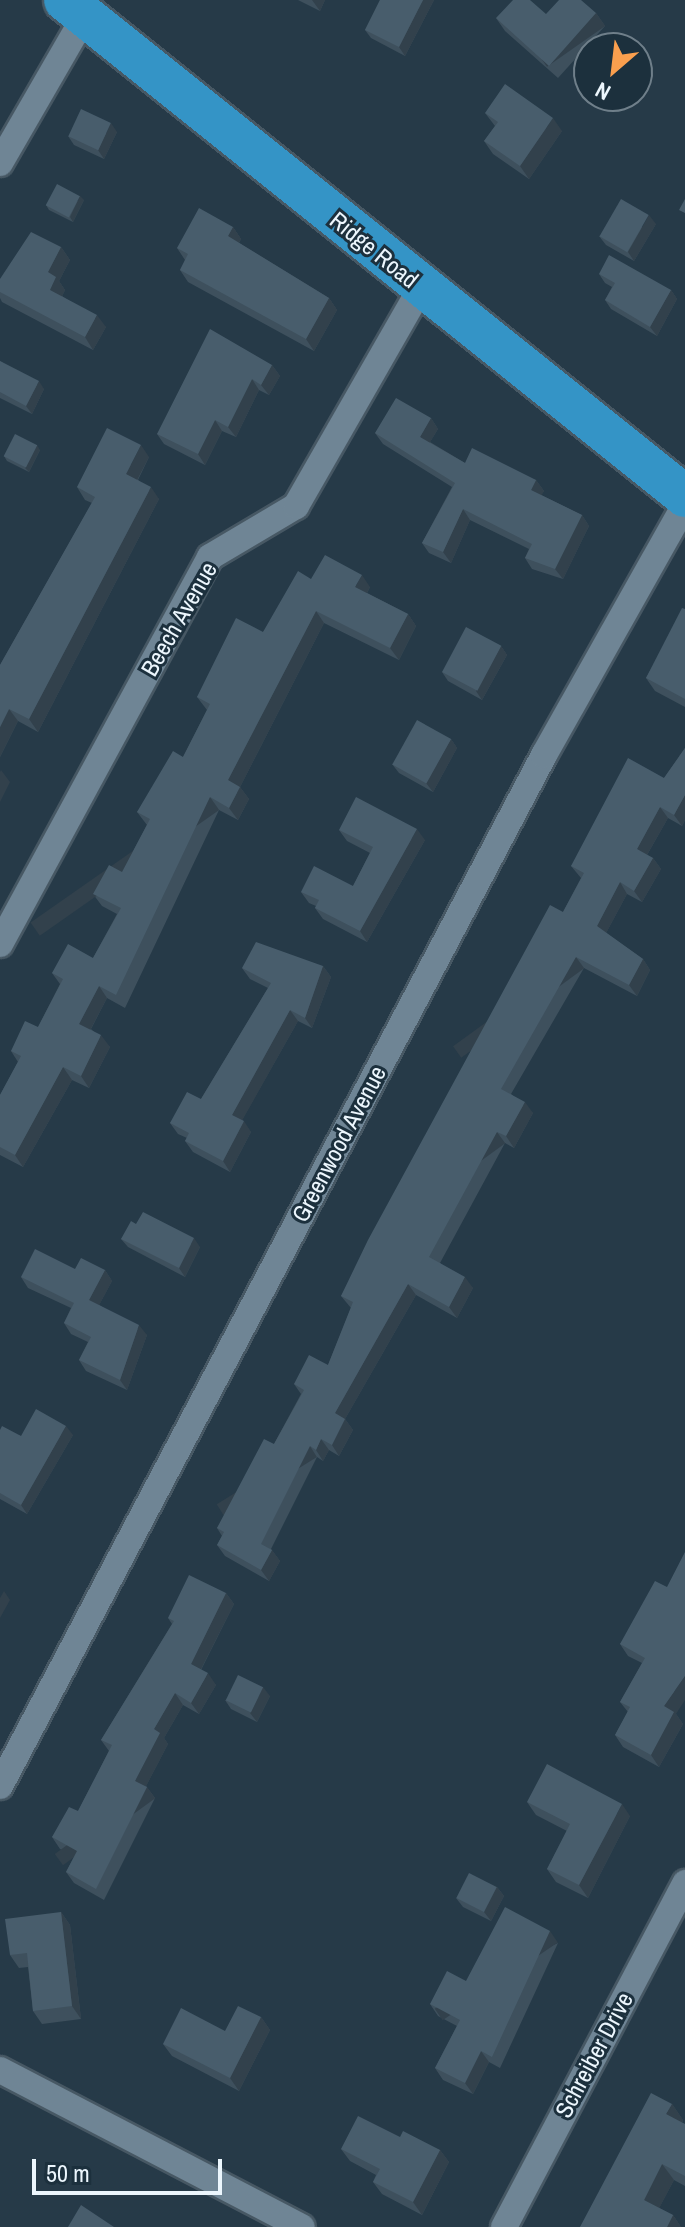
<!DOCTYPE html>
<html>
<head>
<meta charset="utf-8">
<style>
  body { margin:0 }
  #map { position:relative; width:685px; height:2227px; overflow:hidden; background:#263a48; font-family:"Archivo Narrow",sans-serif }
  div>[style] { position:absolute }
  .roads { filter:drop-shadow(2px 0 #475864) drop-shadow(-2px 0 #475864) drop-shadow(0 2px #475864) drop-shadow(0 -2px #475864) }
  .street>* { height:26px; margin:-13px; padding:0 13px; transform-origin:13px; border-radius:13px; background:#6f8595 }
  .primary>* { height:42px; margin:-21px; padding:0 21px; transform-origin:21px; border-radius:21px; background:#3494c6 }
  .wall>* { inset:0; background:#3e505d }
  .shaded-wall>* { inset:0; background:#32414c; transform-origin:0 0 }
  .building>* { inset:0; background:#485d6c; transform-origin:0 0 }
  span { translate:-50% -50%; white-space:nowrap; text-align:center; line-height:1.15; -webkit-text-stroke:6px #1c303d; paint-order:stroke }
  .street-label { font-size:24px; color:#ecf6fd }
  .north { position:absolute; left:573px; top:32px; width:80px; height:80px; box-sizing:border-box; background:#1c303d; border:2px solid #6f7f8a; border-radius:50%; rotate:208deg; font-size:22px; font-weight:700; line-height:32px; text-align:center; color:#ecf6fd }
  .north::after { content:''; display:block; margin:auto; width:28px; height:36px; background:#fa9f4e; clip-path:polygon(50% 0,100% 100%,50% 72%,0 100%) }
  .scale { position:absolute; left:32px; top:2159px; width:190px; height:36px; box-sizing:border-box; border:4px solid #ecf6fd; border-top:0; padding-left:10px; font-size:24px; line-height:28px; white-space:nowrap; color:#ecf6fd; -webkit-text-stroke:6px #1c303d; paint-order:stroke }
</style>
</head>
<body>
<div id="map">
  <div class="roads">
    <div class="street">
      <div style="left:0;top:163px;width:170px;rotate:-60deg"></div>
      <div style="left:0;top:944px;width:440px;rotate:-61.5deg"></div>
      <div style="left:210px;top:557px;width:100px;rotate:-30.7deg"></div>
      <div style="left:296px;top:506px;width:251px;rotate:-60.2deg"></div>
      <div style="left:0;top:1786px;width:1166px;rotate:-62.18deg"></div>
      <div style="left:544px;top:755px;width:287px;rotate:-60.6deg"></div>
      <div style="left:0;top:2070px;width:340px;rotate:27.5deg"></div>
      <div style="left:504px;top:2227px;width:389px;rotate:-62.2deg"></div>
    </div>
    <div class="primary">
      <div style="left:65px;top:0;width:794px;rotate:38.66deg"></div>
    </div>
  </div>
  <div class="wall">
    <div style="clip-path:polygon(298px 0,325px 0,320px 11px)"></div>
    <div style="clip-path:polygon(380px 0,434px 0,405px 56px,371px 38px,365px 30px)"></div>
    <div style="clip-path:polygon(596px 13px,605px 26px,558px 78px,505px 31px,496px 18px,546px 14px)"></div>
    <div style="clip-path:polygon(485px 113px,562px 131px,529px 179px,493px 154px,484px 141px,495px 126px)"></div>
    <div style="clip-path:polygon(117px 132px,104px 159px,74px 145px,68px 136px)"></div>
    <div style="clip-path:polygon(84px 200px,73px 222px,49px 210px,46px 205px)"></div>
    <div style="clip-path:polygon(656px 224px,634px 261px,606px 245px,599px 236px)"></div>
    <div style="clip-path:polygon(233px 227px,241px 239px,239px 243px,329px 298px,337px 310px,314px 351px,188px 282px,180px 270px,185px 260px,177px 248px)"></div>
    <div style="clip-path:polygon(61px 247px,70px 260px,59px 281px,65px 290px,62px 296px,106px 327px,93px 350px,2px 302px,0 298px,0 279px)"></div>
    <div style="clip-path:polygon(599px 274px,671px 290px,677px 299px,657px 336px,611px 309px,605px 300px,612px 287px,605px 283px)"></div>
    <div style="clip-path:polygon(0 361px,44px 389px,32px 414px,0 398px)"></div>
    <div style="clip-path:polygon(272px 365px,280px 376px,269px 395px,259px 390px,236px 437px,222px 431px,205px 465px,164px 444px,157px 434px)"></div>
    <div style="clip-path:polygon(431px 418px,438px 429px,430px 442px,465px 463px,536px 480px,544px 491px,541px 495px,582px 515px,589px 526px,563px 579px,532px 569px,525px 558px,529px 549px,470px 520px,451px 563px,429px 553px,422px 543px,452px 487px,383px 444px,375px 433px)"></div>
    <div style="clip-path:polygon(40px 450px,29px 472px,7px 461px,4px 456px)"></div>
    <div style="clip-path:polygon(149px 457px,138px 480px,159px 499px,38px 732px,18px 721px,0 757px,0 665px,92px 503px,85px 500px,77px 487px)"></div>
    <div style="clip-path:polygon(311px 579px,370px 587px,367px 593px,408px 614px,416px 626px,399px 660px,324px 623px,240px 787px,249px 799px,238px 820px,219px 810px,125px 1008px,107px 998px,91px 1029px,110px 1047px,89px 1088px,72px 1080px,23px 1167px,0 1155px,0 1095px,18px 1062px,11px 1051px,38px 1027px,60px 984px,52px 973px,93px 958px,117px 914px,102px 906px,93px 894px,122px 872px,147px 825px,137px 812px,183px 757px,207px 710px,197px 697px,263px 632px)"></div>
    <div style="clip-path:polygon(685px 609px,685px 707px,655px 691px,646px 678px)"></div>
    <div style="clip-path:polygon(501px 646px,507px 655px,482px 700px,448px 681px,442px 672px)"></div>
    <div style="clip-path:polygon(451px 739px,457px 748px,433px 792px,399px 773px,392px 764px)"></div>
    <div style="clip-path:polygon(685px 748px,685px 820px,682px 826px,668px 818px,647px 855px,653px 858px,661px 869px,642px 902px,627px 894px,606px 933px,643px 959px,650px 970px,637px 996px,584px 968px,511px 1094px,533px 1113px,514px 1148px,505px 1143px,440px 1263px,473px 1288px,457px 1318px,416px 1295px,345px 1419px,353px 1430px,339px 1456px,329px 1450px,323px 1461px,317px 1457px,271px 1549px,280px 1561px,269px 1581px,225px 1556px,217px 1545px,222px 1536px,217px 1528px,274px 1444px,301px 1394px,294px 1384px,328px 1365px,351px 1308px,341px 1296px,563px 912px,581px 878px,571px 866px,664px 778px)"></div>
    <div style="clip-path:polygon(339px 830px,425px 840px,367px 942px,323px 919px,315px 908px,316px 906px,309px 903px,301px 892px,353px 886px,370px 853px,347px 841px)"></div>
    <div style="clip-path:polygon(323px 966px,331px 977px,312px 1028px,298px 1021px,242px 1120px,251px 1132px,230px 1172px,193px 1152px,185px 1141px,187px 1138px,178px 1134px,170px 1123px,201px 1099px,268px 988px,250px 979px,242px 968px)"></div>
    <div style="clip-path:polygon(136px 1224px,200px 1247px,185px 1277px,128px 1247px,121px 1239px)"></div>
    <div style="clip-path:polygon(75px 1269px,105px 1270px,112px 1281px,99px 1305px,147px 1335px,127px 1390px,86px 1371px,79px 1360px,88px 1342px,71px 1334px,64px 1323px,71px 1308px,28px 1288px,21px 1277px)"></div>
    <div style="clip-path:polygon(0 1430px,21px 1436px,73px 1435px,27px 1514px,0 1499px)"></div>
    <div style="clip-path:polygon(667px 1587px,676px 1714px,683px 1724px,659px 1767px,623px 1747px,615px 1735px,628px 1712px,620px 1702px,642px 1663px,628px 1656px,620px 1644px)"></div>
    <div style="clip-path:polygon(226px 1593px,234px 1604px,201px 1670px,216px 1685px,199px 1714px,183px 1705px,164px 1738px,168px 1744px,146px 1786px,155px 1798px,104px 1900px,74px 1883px,66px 1872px,74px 1857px,60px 1849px,52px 1837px,78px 1811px,109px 1751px,101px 1740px,172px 1624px,168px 1618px)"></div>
    <div style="clip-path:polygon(270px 1696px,257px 1722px,231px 1709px,225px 1700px)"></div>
    <div style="clip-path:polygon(527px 1802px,630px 1816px,588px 1898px,556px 1882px,547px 1869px,567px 1831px,536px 1815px)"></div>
    <div style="clip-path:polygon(497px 1887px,504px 1896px,491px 1921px,463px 1907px,456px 1898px)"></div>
    <div style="clip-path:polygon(61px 1912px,70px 1925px,81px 2019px,42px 2024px,33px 2011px,28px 1967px,19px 1968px,10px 1955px)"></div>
    <div style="clip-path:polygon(558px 1943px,500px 2068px,489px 2062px,473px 2094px,443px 2080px,435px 2068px,457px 2026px,438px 2016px,430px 2004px,466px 1981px)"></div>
    <div style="clip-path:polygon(261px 2017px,270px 2030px,239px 2091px,172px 2056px,163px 2044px,225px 2031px)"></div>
    <div style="clip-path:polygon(672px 2104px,683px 2120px,682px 2123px,685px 2124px,685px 2186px,674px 2180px,659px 2208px,673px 2215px,681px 2227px,580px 2227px)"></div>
    <div style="clip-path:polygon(400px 2137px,440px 2150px,449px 2162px,422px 2215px,382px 2194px,373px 2182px,376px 2175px,350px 2161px,341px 2149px)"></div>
  </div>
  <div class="shaded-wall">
    <div style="clip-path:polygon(312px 0,325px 0,320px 11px)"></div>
    <div style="clip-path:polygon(423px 0,434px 0,405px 56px,399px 47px)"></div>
    <div style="left:596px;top:13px;width:16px;height:71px;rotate:55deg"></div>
    <div style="clip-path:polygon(553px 118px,562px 131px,529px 179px,520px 166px)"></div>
    <div style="clip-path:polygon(111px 123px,117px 132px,104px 159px,98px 150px)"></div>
    <div style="clip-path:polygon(80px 196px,84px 200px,73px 222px,70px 217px)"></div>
    <div style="clip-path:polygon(649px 215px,656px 224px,634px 261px,628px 252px)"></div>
    <div style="clip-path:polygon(233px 227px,241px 239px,236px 248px,228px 236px)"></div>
    <div style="clip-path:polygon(61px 247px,70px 260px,59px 281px,65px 290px,59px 302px,50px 290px,48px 272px)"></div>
    <div style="clip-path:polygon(671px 290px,677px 299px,657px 336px,650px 327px)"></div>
    <div style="clip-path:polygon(329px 298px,337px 310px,314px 351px,306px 339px)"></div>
    <div style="clip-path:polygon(97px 315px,106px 327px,93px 350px,85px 337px)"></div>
    <div style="clip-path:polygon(272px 365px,280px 376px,269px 395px,261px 385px)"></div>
    <div style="clip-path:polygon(252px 379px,259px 390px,236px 437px,228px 427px)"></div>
    <div style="clip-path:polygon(39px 381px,44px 389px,32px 414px,26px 406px)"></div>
    <div style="clip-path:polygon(431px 418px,438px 429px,427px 447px,420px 437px)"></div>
    <div style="clip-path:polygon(215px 420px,222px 431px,205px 465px,198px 454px)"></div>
    <div style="clip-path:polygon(37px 445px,40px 450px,29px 472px,25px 468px)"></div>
    <div style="clip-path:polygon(141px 445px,149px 457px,134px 486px,126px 474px)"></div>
    <div style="clip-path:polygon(536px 480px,544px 491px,539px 500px,531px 490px)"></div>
    <div style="clip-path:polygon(151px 487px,159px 499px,38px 732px,29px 719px)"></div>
    <div style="clip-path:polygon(463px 509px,470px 520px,451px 563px,443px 552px)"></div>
    <div style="clip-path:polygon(582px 515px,589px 526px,563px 579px,555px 569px)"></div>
    <div style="clip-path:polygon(362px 575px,370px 587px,364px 599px,355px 587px)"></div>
    <div style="clip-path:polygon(316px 611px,324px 623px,237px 793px,228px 780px)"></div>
    <div style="clip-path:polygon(408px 614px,416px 626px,399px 660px,390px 648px)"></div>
    <div style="clip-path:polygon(501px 646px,507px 655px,482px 700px,476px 691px)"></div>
    <div style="clip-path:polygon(9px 709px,18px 721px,0 757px,0 727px)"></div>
    <div style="clip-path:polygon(451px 739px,457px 748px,433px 792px,426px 783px)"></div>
    <div style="clip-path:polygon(1px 770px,10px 782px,0 802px,0 772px)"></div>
    <div style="clip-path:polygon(240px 787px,249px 799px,238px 820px,229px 808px)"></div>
    <div style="clip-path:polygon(685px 795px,685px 820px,682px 826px,674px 815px)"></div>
    <div style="left:210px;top:797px;width:16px;height:219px;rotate:55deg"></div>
    <div style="clip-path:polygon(660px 807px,668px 818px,644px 860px,637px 849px)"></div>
    <div style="clip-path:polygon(417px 829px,425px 840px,367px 942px,360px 931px)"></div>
    <div style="clip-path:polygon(653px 858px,661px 869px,642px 902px,634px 891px)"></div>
    <div style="clip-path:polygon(620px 882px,627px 894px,604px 937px,597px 926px)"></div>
    <div style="left:576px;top:957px;width:14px;height:152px;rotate:54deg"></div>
    <div style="clip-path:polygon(643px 959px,650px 970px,637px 996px,629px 985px)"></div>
    <div style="clip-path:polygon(323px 966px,331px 977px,312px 1028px,305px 1018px)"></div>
    <div style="clip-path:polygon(99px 986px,107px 998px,87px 1036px,79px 1024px)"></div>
    <div style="clip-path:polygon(290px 1010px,298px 1021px,239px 1126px,232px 1115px)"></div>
    <div style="clip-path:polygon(101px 1035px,110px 1047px,89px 1088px,81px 1076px)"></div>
    <div style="clip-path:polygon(63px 1067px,72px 1080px,23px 1167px,15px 1155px)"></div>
    <div style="clip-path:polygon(525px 1102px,533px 1113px,514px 1148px,506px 1136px)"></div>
    <div style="clip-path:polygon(244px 1121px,251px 1132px,230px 1172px,223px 1161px)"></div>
    <div style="left:497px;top:1132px;width:14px;height:142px;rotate:54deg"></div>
    <div style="clip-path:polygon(194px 1238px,200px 1247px,185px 1277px,179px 1268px)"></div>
    <div style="clip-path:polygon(105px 1270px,112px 1281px,96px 1311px,89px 1300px)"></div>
    <div style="clip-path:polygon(465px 1277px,473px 1288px,457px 1318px,449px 1307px)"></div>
    <div style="clip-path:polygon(408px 1284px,416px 1295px,345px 1419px,353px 1430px,339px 1456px,332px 1445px,335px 1413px)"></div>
    <div style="clip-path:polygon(139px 1325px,147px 1335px,127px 1390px,120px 1380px)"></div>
    <div style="clip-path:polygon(66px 1426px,73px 1435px,27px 1514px,21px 1505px)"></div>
    <div style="clip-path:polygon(321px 1439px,329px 1450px,323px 1461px,316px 1450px)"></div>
    <div style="left:310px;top:1446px;width:13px;height:110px;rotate:58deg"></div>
    <div style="clip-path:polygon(272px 1550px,280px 1561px,269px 1581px,261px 1570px)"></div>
    <div style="clip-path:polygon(4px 1591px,10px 1600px,0 1618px,0 1598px)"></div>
    <div style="clip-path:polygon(226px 1593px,234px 1604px,198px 1675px,191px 1664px)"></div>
    <div style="clip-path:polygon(208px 1673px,216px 1685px,199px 1714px,191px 1703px)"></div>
    <div style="clip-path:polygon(685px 1676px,685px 1700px,676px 1714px,683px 1724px,659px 1767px,651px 1755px,664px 1706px)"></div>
    <div style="clip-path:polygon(263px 1687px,270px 1696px,257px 1722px,250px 1713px)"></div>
    <div style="clip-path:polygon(175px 1693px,183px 1705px,164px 1738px,168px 1744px,143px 1792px,135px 1781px,154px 1729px)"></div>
    <div style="left:147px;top:1787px;width:14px;height:114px;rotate:54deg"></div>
    <div style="clip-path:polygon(622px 1804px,630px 1816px,588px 1898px,579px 1885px)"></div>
    <div style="clip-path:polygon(497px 1887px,504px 1896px,491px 1921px,484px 1912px)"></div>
    <div style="clip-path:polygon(61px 1912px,70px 1925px,81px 2019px,72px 2006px)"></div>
    <div style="left:550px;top:1931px;width:14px;height:139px;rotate:56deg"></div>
    <div style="clip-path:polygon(261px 2017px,270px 2030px,239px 2091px,230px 2078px)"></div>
    <div style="clip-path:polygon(481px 2051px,489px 2062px,473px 2094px,465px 2083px)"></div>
    <div style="clip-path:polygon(672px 2104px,683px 2120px,678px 2130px,666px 2114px)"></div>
    <div style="clip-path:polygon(440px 2150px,449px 2162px,422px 2215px,413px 2202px)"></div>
    <div style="clip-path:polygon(662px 2164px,674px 2180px,655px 2216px,644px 2200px)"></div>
    <div style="clip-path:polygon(673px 2215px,681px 2227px,667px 2227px)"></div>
  </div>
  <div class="building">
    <div style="clip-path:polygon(380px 0,423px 0,399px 47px,365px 30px)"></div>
    <div style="clip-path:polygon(513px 0,530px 0,546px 14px,559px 0,581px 0,596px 13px,549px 66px,496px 18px)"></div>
    <div style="clip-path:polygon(505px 84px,553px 118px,520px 166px,484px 141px,498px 122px,485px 113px)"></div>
    <div style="left:81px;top:109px;width:33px;height:30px;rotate:25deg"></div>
    <div style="left:57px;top:184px;width:26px;height:24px;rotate:28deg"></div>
    <div style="left:621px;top:199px;width:32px;height:43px;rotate:30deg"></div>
    <div style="clip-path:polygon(685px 199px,685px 213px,679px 210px)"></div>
    <div style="clip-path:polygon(199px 208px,233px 227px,228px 236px,329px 298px,306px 339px,180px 270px,188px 254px,177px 248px)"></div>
    <div style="clip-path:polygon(31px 232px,61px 247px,48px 272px,56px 277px,50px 290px,97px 315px,85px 337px,0 292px,0 279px)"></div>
    <div style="clip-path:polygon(609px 255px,671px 290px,650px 327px,605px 300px,615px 283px,599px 274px)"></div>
    <div style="clip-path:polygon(210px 329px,272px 365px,261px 385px,252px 379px,228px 427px,215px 420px,198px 454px,157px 434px)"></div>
    <div style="clip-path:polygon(0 361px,39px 381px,26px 406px,0 392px)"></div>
    <div style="clip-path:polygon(396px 398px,431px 418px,420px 437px,465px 463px,472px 448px,536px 480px,531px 490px,582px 515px,555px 569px,525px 558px,532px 544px,463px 509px,443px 552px,422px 543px,455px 483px,375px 433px)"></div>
    <div style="clip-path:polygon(107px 428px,141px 445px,126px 474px,151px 487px,29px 719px,9px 709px,0 727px,0 665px,95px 497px,77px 487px)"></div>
    <div style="left:15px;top:434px;width:25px;height:25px;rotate:27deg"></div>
    <div style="clip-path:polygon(325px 555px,362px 575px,355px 587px,408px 614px,390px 648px,316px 611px,228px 780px,240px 787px,229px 808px,210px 797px,116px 995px,99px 986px,79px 1024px,101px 1035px,81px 1076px,63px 1067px,15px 1155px,0 1147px,0 1095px,21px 1056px,11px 1051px,25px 1021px,38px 1027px,63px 979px,52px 973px,68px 944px,93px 958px,121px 908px,93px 894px,109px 865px,122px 872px,150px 819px,137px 812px,173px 751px,183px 757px,210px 704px,197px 697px,236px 618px,263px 632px,298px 571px,311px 579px)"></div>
    <div style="clip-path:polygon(682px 608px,685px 609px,685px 699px,646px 678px)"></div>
    <div style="left:466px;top:627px;width:40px;height:51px;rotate:28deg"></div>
    <div style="left:417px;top:720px;width:39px;height:51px;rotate:29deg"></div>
    <div style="clip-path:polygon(685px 748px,685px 795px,674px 815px,660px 807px,637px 849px,653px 858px,634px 891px,620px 882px,597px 926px,643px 959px,629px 985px,576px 957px,501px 1089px,525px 1102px,506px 1136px,497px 1132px,429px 1257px,465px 1277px,449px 1307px,408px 1284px,335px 1413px,345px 1419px,332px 1445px,321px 1439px,316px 1450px,310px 1446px,261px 1544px,272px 1550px,261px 1570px,217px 1545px,224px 1532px,217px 1528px,264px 1439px,274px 1444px,304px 1390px,294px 1384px,309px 1355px,328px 1365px,353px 1302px,341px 1296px,368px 1240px,550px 905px,563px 912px,584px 873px,571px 866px,628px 758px,664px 778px)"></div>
    <div style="clip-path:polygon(356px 797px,417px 829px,360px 931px,315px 908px,319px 900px,301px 892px,314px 866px,353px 886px,373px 847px,339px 830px)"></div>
    <div style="clip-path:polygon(256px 942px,323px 966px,305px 1018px,290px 1010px,232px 1115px,244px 1121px,223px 1161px,185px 1141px,189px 1133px,170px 1123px,187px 1092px,201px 1099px,271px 983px,242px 968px)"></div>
    <div style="clip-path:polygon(143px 1212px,194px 1238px,179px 1268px,121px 1239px,131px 1221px,136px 1224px)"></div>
    <div style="clip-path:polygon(35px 1249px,75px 1269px,81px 1258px,105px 1270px,89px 1300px,139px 1325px,120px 1380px,79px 1360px,91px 1337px,64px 1323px,74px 1303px,21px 1277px)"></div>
    <div style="clip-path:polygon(36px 1409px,66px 1426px,21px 1505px,0 1493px,0 1430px,2px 1426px,21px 1436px)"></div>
    <div style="clip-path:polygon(685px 1552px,685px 1676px,664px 1706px,674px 1712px,651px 1755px,615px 1735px,630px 1707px,620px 1702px,645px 1658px,620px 1644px,655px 1581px,667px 1587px)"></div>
    <div style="clip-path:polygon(189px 1575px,226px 1593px,191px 1664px,208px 1673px,191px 1703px,175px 1693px,154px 1729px,160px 1733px,135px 1781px,147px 1787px,96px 1889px,66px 1872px,77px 1851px,52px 1837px,69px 1807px,78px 1811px,112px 1745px,101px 1740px,174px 1621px,168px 1618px)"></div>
    <div style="left:238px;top:1675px;width:28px;height:28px;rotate:26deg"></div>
    <div style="clip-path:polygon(547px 1764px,622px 1804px,579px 1885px,547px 1869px,570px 1824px,527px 1802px)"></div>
    <div style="left:469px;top:1873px;width:31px;height:28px;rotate:27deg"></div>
    <div style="clip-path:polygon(505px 1907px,550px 1931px,492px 2057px,481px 2051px,465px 2083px,435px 2068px,460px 2020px,430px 2004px,447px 1971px,466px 1981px)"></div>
    <div style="clip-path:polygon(61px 1912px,72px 2006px,33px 2011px,27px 1953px,10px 1955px,5px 1919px)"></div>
    <div style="clip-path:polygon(238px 2006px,261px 2017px,230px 2078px,163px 2044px,181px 2008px,225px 2031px)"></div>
    <div style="clip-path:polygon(651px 2093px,672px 2104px,666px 2114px,685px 2124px,685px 2176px,662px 2164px,644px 2200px,673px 2215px,667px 2227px,580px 2227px)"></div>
    <div style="clip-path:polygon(358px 2116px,400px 2137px,403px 2131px,440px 2150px,413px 2202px,373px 2182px,380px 2169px,341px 2149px)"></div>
    <div style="clip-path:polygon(81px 2205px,114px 2227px,68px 2227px)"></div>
  </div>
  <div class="street-label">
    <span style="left:374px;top:250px;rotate:39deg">Ridge Road</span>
    <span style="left:179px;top:619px;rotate:-60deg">Beech Avenue</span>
    <span style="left:339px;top:1144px;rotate:-62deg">Greenwood Avenue</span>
    <span style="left:594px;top:2055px;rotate:-62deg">Schreiber Drive</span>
  </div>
  <div class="north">N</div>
  <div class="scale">50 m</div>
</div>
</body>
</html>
